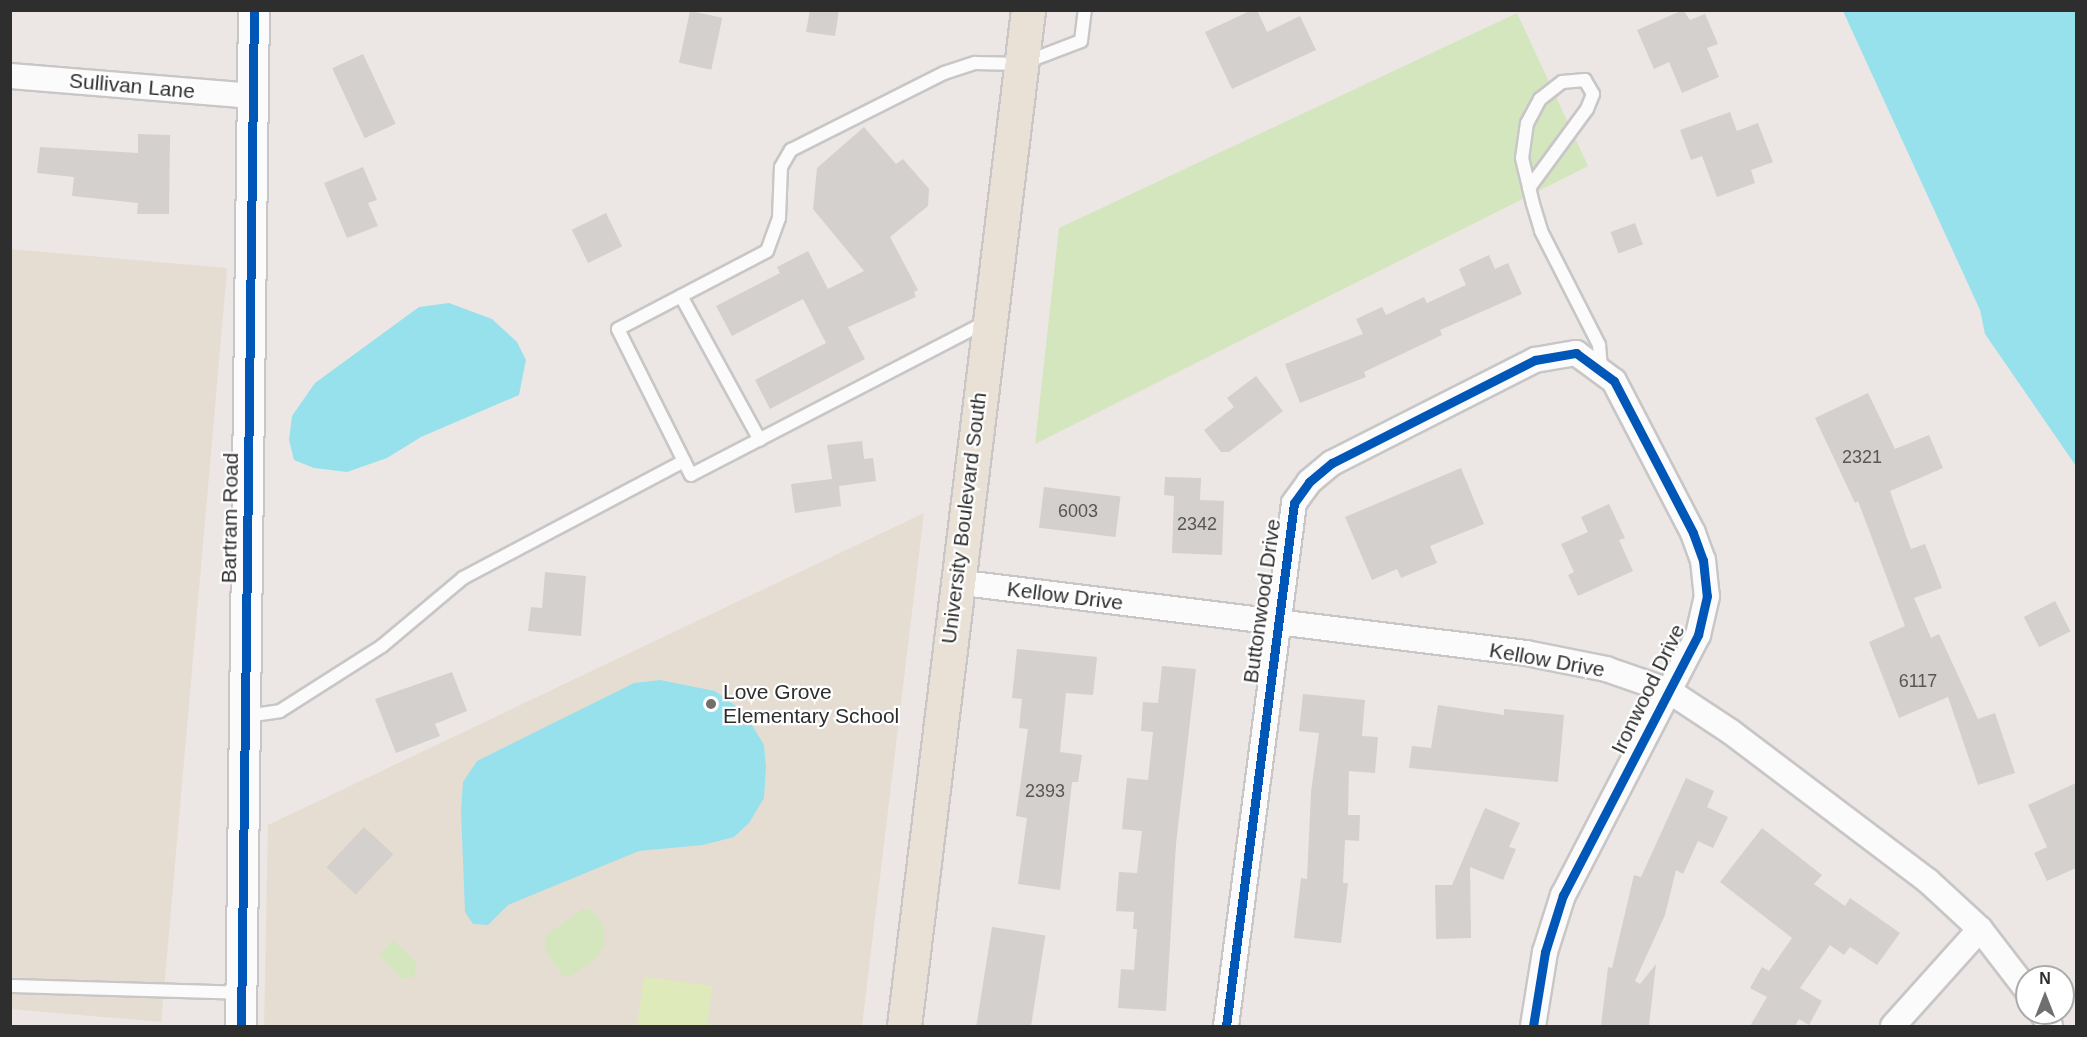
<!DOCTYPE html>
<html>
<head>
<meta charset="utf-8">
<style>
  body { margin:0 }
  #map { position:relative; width:2087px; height:1037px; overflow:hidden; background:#ece7e4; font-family:Helvetica,sans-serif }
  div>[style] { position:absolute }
  .education>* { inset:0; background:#e6ddd2; transform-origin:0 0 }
  .green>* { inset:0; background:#d3e6bd }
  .pitch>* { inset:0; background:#deeaba }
  .water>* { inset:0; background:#97e1ed }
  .building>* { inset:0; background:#d3d0cd; transform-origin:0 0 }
  .roads { filter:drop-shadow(2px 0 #c8c6c6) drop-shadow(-2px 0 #c8c6c6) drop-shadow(0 2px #c8c6c6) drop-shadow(0 -2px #c8c6c6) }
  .service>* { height:12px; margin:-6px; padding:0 6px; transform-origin:6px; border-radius:6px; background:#fcfbfb }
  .minor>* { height:24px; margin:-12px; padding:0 12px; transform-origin:12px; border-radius:12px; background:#fcfbfb }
  .tertiary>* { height:30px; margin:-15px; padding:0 15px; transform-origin:15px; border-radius:15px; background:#fcfbfb }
  .primary>* { height:33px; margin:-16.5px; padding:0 16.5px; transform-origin:16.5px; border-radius:16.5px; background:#e9e1d6 }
  .cycleway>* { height:9px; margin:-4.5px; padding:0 4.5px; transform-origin:4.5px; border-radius:4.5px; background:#0057b8 }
  .dots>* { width:16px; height:16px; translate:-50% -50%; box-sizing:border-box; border:3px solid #fff; border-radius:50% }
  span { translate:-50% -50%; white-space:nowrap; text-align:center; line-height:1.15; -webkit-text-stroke:4.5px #fff; paint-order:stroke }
  .number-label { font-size:18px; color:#585756 }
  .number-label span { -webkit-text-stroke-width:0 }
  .street-label { font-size:21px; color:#2e2e2e }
  .poi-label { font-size:21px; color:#2e2e2e }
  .left { translate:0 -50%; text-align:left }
  .frame { position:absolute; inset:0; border:12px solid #2e2e2e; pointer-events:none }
  .north { position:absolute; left:2015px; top:965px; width:60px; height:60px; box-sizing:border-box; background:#fff; border:2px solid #ababab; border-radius:50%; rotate:0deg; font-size:16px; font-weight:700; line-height:24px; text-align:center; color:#2e2e2e }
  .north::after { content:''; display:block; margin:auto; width:21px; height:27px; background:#706f6e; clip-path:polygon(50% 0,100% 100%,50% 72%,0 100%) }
</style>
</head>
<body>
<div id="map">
  <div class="education">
    <div style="left:10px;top:249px;width:218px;height:757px;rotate:5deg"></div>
    <div style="clip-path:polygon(924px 513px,862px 1026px,264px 1026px,268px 825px)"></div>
  </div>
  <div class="green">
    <div style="clip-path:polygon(1517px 13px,1588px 166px,1035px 444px,1059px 228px)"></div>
    <div style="clip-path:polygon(583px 909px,591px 910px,603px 924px,605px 945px,595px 960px,570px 976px,563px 976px,545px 950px,545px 936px)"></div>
    <div style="clip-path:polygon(394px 940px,417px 964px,414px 977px,401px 979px,379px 954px)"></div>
  </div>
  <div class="pitch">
    <div style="clip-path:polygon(644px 977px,712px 986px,707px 1026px,637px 1026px)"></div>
  </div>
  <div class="water">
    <div style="clip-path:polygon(1843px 11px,2076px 11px,2076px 466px,1985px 334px,1980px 310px)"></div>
    <div style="clip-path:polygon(449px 303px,492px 319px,517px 342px,526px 360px,519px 395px,421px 437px,387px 458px,347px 472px,314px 468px,294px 460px,289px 440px,292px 416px,315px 383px,419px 307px)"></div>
    <div style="clip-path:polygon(660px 680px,715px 691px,737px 707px,752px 725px,764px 745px,766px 767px,764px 798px,749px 823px,734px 837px,703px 845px,639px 851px,508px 905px,488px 925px,473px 924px,465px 912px,461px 811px,463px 782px,477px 761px,634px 683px)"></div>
  </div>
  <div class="building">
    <div style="clip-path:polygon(810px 10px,839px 10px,835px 36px,806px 32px)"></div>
    <div style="clip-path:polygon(1252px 10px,1257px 10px,1267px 32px,1300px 16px,1316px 50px,1232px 89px,1205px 32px)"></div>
    <div style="clip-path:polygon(1683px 10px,1690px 20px,1705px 14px,1718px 44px,1707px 48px,1719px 77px,1682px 93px,1669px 62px,1654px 69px,1637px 30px)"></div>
    <div style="left:690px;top:11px;width:33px;height:53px;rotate:12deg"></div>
    <div style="left:363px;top:54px;width:77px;height:34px;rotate:65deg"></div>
    <div style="clip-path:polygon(1730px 112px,1737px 131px,1758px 123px,1773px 162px,1751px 170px,1755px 183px,1717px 197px,1702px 156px,1691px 160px,1680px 130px)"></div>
    <div style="clip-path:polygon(864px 127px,896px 164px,903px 159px,929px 189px,928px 206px,890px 237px,918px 290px,914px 292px,916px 297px,848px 327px,865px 359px,770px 409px,755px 380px,826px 343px,803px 299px,732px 336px,716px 306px,780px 273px,777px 267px,808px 251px,828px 289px,864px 271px,813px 209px,817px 168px)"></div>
    <div style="clip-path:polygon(138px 134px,170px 135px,169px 214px,137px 214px,138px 203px,72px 196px,74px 177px,37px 173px,40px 147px,138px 153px)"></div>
    <div style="clip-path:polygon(363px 167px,377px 200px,368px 203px,378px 226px,347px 238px,324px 183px)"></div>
    <div style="left:606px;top:213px;width:37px;height:38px;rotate:64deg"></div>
    <div style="left:1635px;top:223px;width:23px;height:26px;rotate:70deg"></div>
    <div style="clip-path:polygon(1489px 255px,1495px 269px,1508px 263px,1522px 294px,1440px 330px,1442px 335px,1364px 372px,1366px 377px,1300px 403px,1285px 364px,1363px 334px,1356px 319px,1382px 307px,1386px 315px,1424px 297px,1427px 303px,1466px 285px,1459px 269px)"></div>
    <div style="clip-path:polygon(1256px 376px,1283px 411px,1229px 452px,1221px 452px,1204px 430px,1234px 407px,1227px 398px)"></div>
    <div style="clip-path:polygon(1868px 393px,1895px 449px,1929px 435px,1943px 468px,1890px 491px,1911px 549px,1925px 544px,1942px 588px,1914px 598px,1931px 638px,1939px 634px,1978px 719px,1995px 713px,2015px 773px,1978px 785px,1948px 697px,1899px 718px,1869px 642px,1905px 626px,1858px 501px,1855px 503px,1815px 418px)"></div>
    <div style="clip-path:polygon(862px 441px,864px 459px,873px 458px,876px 481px,839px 486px,841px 506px,795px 513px,791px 484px,832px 479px,827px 445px)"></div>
    <div style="clip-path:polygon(1461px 468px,1484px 524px,1430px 546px,1437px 563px,1401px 578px,1397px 569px,1372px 580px,1345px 517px)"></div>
    <div style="clip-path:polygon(1165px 477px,1201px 478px,1200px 500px,1224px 501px,1222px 555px,1172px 553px,1174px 496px,1164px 495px)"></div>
    <div style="left:1044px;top:487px;width:77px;height:41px;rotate:7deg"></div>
    <div style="clip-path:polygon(1609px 504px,1625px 538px,1619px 540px,1633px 571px,1578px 596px,1568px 575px,1574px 572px,1561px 544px,1588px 532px,1581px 517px)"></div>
    <div style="clip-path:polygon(545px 572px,586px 576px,581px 636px,528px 631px,531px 607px,542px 608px)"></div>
    <div style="left:2055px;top:601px;width:34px;height:35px;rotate:63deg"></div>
    <div style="clip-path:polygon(1017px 649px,1097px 657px,1093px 695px,1066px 693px,1060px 752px,1082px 755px,1078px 782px,1072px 782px,1060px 890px,1018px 884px,1027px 818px,1016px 816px,1028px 729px,1019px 728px,1022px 699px,1012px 698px)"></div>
    <div style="clip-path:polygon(1162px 666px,1196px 669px,1176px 844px,1166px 1011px,1118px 1008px,1121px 969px,1134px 970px,1137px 929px,1133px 929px,1134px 912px,1116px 911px,1119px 872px,1137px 873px,1142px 831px,1122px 829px,1127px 778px,1148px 780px,1153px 732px,1141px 731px,1143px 702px,1158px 703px)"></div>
    <div style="clip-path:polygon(452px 672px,467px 711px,435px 724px,440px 736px,396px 753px,375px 699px)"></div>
    <div style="clip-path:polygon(1303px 694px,1365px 700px,1362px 736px,1378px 737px,1375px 773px,1349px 771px,1348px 815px,1360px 815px,1359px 841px,1345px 840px,1343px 883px,1348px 883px,1341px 943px,1294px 938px,1301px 878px,1307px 879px,1311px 792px,1319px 733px,1299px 731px)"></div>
    <div style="clip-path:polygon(1438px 705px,1504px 715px,1504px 709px,1564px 715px,1558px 782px,1409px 768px,1412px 746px,1431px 748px)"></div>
    <div style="clip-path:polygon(1686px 778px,1714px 791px,1707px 807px,1728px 817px,1713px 848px,1698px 841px,1683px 874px,1676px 870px,1665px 915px,1635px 981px,1640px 984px,1656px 964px,1649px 1025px,1601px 1026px,1608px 967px,1612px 968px,1634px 875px,1641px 877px)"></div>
    <div style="clip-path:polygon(2076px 783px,2076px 868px,2047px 881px,2034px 853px,2047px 847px,2028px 805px)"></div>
    <div style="clip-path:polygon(1485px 808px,1520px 823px,1509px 847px,1516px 849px,1503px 880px,1470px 867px,1471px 938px,1436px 939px,1435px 885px,1452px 885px)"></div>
    <div style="left:364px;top:827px;width:40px;height:55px;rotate:43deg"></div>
    <div style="clip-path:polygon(1762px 828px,1822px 875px,1814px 884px,1845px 906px,1850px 898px,1900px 933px,1877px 965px,1850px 947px,1844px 955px,1830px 945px,1800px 988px,1822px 1001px,1809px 1025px,1799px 1019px,1795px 1026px,1750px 1026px,1767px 997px,1750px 988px,1762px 967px,1769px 971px,1792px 938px,1720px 882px)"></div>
    <div style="left:992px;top:927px;width:54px;height:100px;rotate:9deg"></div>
  </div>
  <div class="roads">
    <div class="service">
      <div style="left:1529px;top:188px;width:98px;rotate:-53.7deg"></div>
      <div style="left:1587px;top:109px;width:16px;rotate:-68deg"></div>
      <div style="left:1593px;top:94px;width:16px;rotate:-120deg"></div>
      <div style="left:1585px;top:80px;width:23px;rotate:175deg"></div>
      <div style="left:1562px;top:82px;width:28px;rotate:142deg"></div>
      <div style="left:1540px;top:99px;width:27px;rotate:118deg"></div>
      <div style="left:1527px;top:123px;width:35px;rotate:98deg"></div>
      <div style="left:1522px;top:158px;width:47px;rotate:76.6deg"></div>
      <div style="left:1533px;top:204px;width:28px;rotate:73deg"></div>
      <div style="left:1541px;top:231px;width:128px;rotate:63deg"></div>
      <div style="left:1599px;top:345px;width:25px;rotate:85deg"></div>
      <div style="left:681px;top:296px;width:164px;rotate:61.3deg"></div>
      <div style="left:986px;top:322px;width:332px;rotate:152.6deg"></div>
      <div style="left:691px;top:475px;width:163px;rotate:-116.6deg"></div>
      <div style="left:618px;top:329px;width:168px;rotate:-27.6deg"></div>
      <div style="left:767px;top:251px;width:35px;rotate:-70deg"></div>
      <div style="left:779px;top:218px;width:51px;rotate:-87.8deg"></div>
      <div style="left:781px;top:167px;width:20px;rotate:-60deg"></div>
      <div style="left:791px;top:150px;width:171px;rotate:-26.7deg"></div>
      <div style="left:944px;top:73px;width:33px;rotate:-18deg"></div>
      <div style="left:975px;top:63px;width:46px;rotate:1.2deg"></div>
      <div style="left:1021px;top:64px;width:64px;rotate:-21deg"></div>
      <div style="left:1081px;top:41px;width:31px;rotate:-83deg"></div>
      <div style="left:246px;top:716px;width:34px;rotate:-8deg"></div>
      <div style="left:280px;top:711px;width:121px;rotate:-32.5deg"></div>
      <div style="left:382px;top:646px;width:106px;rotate:-40deg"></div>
      <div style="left:463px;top:578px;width:250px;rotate:-27.9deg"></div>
      <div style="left:10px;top:986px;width:232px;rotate:1.7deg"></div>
    </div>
    <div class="minor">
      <div style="left:10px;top:76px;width:244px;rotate:4.7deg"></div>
      <div style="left:956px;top:582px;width:574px;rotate:7.1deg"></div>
      <div style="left:1526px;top:653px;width:82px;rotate:11.3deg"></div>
      <div style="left:1606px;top:669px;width:67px;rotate:19.2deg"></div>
      <div style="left:1669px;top:691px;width:74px;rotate:33.5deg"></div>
      <div style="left:1731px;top:732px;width:247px;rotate:37.1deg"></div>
      <div style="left:1928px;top:881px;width:71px;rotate:42.7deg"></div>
      <div style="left:1980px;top:929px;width:77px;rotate:52.4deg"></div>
      <div style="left:2042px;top:1013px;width:15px;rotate:58deg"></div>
      <div style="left:1226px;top:1026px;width:527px;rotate:-82.59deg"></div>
      <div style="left:1294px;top:503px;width:26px;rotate:-54deg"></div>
      <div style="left:1309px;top:482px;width:30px;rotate:-40deg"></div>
      <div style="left:1332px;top:463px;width:228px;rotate:-26.9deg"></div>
      <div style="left:1535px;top:360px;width:42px;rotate:-9.7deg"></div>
      <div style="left:1576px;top:353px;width:47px;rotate:36.4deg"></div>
      <div style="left:1614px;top:381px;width:171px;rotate:62.5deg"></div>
      <div style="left:1693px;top:533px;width:29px;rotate:70deg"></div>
      <div style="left:1703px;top:560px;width:36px;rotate:84deg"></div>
      <div style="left:1707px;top:596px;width:40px;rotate:103deg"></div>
      <div style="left:1698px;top:635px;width:293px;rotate:117.4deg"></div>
      <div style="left:1563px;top:895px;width:60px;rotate:107.5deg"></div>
      <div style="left:1545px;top:952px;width:75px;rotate:99.2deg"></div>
      <div style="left:1893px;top:1026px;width:130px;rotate:-48.1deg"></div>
    </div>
    <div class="tertiary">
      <div style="left:241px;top:1026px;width:1016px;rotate:-89.27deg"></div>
    </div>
    <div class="primary">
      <div style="left:904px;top:1026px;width:1024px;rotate:-83.04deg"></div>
    </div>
  </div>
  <div class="cycleway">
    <div style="left:241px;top:1026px;width:1016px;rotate:-89.27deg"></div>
    <div style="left:1226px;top:1026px;width:527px;rotate:-82.59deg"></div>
    <div style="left:1294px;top:503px;width:26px;rotate:-54deg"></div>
    <div style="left:1309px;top:482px;width:30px;rotate:-40deg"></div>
    <div style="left:1332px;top:463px;width:228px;rotate:-26.9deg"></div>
    <div style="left:1535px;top:360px;width:42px;rotate:-9.7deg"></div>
    <div style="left:1576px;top:353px;width:47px;rotate:36.4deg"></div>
    <div style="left:1614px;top:381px;width:171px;rotate:62.5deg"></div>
    <div style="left:1693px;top:533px;width:29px;rotate:70deg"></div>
    <div style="left:1703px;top:560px;width:36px;rotate:84deg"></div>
    <div style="left:1707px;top:596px;width:40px;rotate:103deg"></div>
    <div style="left:1698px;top:635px;width:293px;rotate:117.4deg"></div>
    <div style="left:1563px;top:895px;width:60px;rotate:107.5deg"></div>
    <div style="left:1545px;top:952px;width:75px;rotate:99.2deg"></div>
  </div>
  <div class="dots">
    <div style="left:711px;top:704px;background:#706f6e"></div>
  </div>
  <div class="number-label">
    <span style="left:1862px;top:457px">2321</span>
    <span style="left:1078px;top:511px">6003</span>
    <span style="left:1197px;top:524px">2342</span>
    <span style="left:1918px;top:681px">6117</span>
    <span style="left:1045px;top:791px">2393</span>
  </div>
  <div class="street-label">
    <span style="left:132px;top:86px;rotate:5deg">Sullivan Lane</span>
    <span style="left:230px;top:518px;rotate:-89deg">Bartram Road</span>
    <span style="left:964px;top:518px;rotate:-83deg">University Boulevard South</span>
    <span style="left:1065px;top:596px;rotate:7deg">Kellow Drive</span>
    <span style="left:1262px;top:601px;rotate:-82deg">Buttonwood Drive</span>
    <span style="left:1547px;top:660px;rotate:10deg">Kellow Drive</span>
    <span style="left:1648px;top:689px;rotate:-64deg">Ironwood Drive</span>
  </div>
  <div class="poi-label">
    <span class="left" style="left:723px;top:704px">Love Grove<br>Elementary School</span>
  </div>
  <div class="frame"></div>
  <div class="north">N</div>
</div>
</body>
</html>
